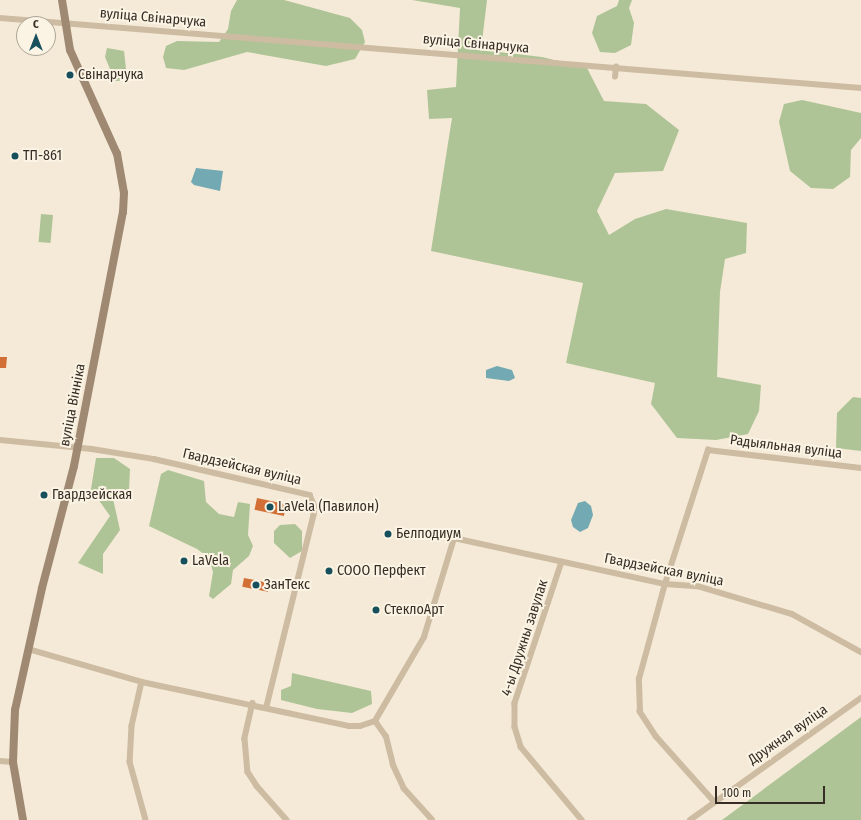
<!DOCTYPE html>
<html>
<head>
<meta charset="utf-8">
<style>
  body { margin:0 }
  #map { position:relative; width:861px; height:820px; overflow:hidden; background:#f4ead7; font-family:"Fira Sans Condensed",sans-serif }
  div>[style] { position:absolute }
  .green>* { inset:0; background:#afc496; transform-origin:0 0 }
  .water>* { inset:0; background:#73a9b3 }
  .building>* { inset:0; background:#d26f36; transform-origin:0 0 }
  .street>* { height:5.5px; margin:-2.75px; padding:0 2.75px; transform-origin:2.75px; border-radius:2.75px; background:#cdbba2 }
  .secondary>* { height:8px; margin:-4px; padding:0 4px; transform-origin:4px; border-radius:4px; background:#a08973 }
  .dots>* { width:11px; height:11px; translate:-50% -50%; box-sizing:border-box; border:2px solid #fbf3e3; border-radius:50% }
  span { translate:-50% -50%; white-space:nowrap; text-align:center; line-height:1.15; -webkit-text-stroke:4px #fbf3e3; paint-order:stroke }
  .street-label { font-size:14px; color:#362d25 }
  .poi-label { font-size:14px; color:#362d25 }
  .left { translate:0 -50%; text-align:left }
  .north { position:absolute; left:16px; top:16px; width:40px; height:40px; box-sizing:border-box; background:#fbf3e3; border:1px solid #aca497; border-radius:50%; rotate:0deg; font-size:11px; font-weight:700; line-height:16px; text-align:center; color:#362d25 }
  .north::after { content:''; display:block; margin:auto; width:14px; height:18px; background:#174f5c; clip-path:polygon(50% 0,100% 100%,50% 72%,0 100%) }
  .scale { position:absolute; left:715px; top:786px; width:110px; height:18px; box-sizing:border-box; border:2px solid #362d25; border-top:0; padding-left:5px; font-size:12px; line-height:14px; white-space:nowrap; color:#362d25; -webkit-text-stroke:3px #fbf3e3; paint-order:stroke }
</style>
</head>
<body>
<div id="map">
  <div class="green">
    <div style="clip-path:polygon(237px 0,284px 0,350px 18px,362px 30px,365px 42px,355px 59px,326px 66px,247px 52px,184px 70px,166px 68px,163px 57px,166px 46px,177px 41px,219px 42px,228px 29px,231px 11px)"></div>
    <div style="clip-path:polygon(412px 0,487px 0,481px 50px,542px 57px,587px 68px,604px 101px,646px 104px,679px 130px,663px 171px,615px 173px,597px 211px,609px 235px,635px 219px,666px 209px,747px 223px,746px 253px,725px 259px,720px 292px,717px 377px,761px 385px,759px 411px,748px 434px,716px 440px,677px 438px,651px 404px,655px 383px,566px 363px,583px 283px,431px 251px,452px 118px,429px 119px,427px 90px,456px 87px,460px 8px)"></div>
    <div style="clip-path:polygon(619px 0,632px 0,629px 8px,634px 23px,631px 45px,615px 53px,600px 52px,592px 33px,597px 16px,617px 6px)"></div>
    <div style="clip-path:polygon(107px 48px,124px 51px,127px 78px,124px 81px,115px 81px,105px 57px)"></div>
    <div style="clip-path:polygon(802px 100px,861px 113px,861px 138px,851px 150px,850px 177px,833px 189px,811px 188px,790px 171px,779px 122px,784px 104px)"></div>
    <div style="left:41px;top:214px;width:12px;height:28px;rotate:5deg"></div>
    <div style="clip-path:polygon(853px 397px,861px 398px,861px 451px,836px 448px,837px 413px)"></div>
    <div style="clip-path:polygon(96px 458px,114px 458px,130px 469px,129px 490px,111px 490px,120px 530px,103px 554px,103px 574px,78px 563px,110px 516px,91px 489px)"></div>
    <div style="clip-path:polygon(168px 470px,204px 481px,206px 502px,219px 514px,234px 517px,238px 502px,250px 504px,248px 535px,253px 546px,249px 556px,233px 570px,231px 584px,213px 599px,209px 596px,213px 572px,209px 558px,197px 549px,149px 526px,161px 474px)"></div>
    <div style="clip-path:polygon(295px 524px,302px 531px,302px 551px,290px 558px,274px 543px,274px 531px,280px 525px)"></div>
    <div style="clip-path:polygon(292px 673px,371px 691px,372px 704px,352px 713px,317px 709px,281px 700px,281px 690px,291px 686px)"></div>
    <div style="clip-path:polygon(861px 717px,861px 820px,722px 820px)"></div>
  </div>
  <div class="water">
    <div style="clip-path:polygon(196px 168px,223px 171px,220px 191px,194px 185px,191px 182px)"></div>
    <div style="clip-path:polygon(497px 366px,512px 370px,515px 378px,509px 381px,486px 378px,486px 370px)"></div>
    <div style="clip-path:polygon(585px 501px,591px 506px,593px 515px,588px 528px,580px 532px,573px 527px,571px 520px,578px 503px)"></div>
  </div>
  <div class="building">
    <div style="clip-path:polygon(0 357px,7px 357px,6px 368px,0 368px)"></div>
    <div style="left:257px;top:498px;width:30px;height:12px;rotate:12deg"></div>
    <div style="left:244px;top:578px;width:26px;height:9px;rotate:11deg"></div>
  </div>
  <div class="street">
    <div style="left:0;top:18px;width:864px;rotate:4.65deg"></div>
    <div style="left:615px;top:77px;width:10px;rotate:-84deg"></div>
    <div style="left:0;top:440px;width:92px;rotate:5.6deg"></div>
    <div style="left:92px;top:449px;width:63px;rotate:9.2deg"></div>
    <div style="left:154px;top:459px;width:160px;rotate:13deg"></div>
    <div style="left:310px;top:495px;width:13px;rotate:67deg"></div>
    <div style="left:315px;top:507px;width:8px;rotate:97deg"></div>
    <div style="left:314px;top:515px;width:198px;rotate:103.8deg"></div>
    <div style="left:562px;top:562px;width:149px;rotate:108.4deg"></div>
    <div style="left:515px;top:703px;width:24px;rotate:90deg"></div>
    <div style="left:515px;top:727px;width:21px;rotate:73deg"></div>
    <div style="left:521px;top:747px;width:95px;rotate:50.1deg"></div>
    <div style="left:28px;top:649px;width:119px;rotate:16.1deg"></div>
    <div style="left:142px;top:682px;width:212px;rotate:12deg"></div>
    <div style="left:349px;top:726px;width:11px"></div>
    <div style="left:360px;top:726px;width:16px;rotate:-18deg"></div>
    <div style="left:142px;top:682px;width:45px;rotate:102.8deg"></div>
    <div style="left:132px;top:726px;width:36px;rotate:93deg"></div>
    <div style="left:130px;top:762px;width:60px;rotate:74.6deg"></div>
    <div style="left:253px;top:703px;width:37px;rotate:103deg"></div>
    <div style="left:245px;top:739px;width:33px;rotate:85deg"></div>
    <div style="left:248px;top:772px;width:17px;rotate:57deg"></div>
    <div style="left:257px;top:786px;width:45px;rotate:48.6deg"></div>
    <div style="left:0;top:761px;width:13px;rotate:4deg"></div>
    <div style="left:714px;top:802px;width:87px;rotate:-131.7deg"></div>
    <div style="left:656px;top:737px;width:30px;rotate:-123deg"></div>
    <div style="left:640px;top:712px;width:33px;rotate:-92deg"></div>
    <div style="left:639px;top:679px;width:98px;rotate:-74.7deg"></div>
    <div style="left:665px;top:584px;width:141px;rotate:-72.2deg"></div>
    <div style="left:708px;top:450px;width:154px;rotate:6.7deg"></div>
    <div style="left:432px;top:820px;width:42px;rotate:-132.1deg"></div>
    <div style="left:404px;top:789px;width:26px;rotate:-115deg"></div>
    <div style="left:393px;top:765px;width:29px;rotate:-104deg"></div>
    <div style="left:386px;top:737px;width:19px;rotate:-125deg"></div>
    <div style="left:375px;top:721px;width:97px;rotate:-59.7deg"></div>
    <div style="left:424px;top:637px;width:103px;rotate:-73.1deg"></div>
    <div style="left:454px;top:538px;width:216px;rotate:12.3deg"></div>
    <div style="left:665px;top:584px;width:32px;rotate:4deg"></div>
    <div style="left:697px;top:586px;width:99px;rotate:16.4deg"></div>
    <div style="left:792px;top:614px;width:79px;rotate:28.8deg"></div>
    <div style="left:690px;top:820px;width:210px;rotate:-35.5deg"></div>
  </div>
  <div class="secondary">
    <div style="left:23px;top:820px;width:59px;rotate:-99.8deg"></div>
    <div style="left:13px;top:762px;width:52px;rotate:-87.8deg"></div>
    <div style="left:15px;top:710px;width:125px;rotate:-77.5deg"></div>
    <div style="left:42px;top:588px;width:126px;rotate:-75.3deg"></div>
    <div style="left:74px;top:466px;width:259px;rotate:-79.1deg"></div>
    <div style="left:123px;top:212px;width:19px;rotate:-87deg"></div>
    <div style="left:124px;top:193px;width:40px;rotate:-100deg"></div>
    <div style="left:117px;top:154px;width:114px;rotate:-114.3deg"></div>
    <div style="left:70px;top:50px;width:51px;rotate:-99.1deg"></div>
  </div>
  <div class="dots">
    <div style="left:70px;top:75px;background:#174f5c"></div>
    <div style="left:15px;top:156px;background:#174f5c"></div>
    <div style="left:44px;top:495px;background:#174f5c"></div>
    <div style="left:270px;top:507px;background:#174f5c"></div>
    <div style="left:388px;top:534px;background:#174f5c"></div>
    <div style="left:184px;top:561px;background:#174f5c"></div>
    <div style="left:329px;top:571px;background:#174f5c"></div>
    <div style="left:256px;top:585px;background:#174f5c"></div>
    <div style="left:376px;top:610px;background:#174f5c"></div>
  </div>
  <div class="street-label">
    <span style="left:153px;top:18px;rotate:5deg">вуліца Свінарчука</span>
    <span style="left:476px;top:44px;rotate:5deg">вуліца Свінарчука</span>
    <span style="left:73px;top:405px;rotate:-79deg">вуліца Вінніка</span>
    <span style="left:786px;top:447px;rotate:7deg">Радыяльная вуліца</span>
    <span style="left:242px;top:467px;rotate:13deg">Гвардзейская вуліца</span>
    <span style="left:664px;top:570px;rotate:11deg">Гвардзейская вуліца</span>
    <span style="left:525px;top:638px;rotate:-72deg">4-ы Дружны завулак</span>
    <span style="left:788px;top:735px;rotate:-35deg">Дружная вуліца</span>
  </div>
  <div class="poi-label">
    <span class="left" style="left:78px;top:75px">Свінарчука</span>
    <span class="left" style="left:23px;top:156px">ТП-861</span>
    <span class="left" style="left:52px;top:495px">Гвардзейская</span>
    <span class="left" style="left:278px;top:507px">LaVela (Павилон)</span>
    <span class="left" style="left:396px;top:534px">Белподиум</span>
    <span class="left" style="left:192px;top:561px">LaVela</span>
    <span class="left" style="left:337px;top:571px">СООО Перфект</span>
    <span class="left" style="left:264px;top:585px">ЗанТекс</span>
    <span class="left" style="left:384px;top:610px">СтеклоАрт</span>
  </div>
  <div class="north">С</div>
  <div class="scale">100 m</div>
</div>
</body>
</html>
